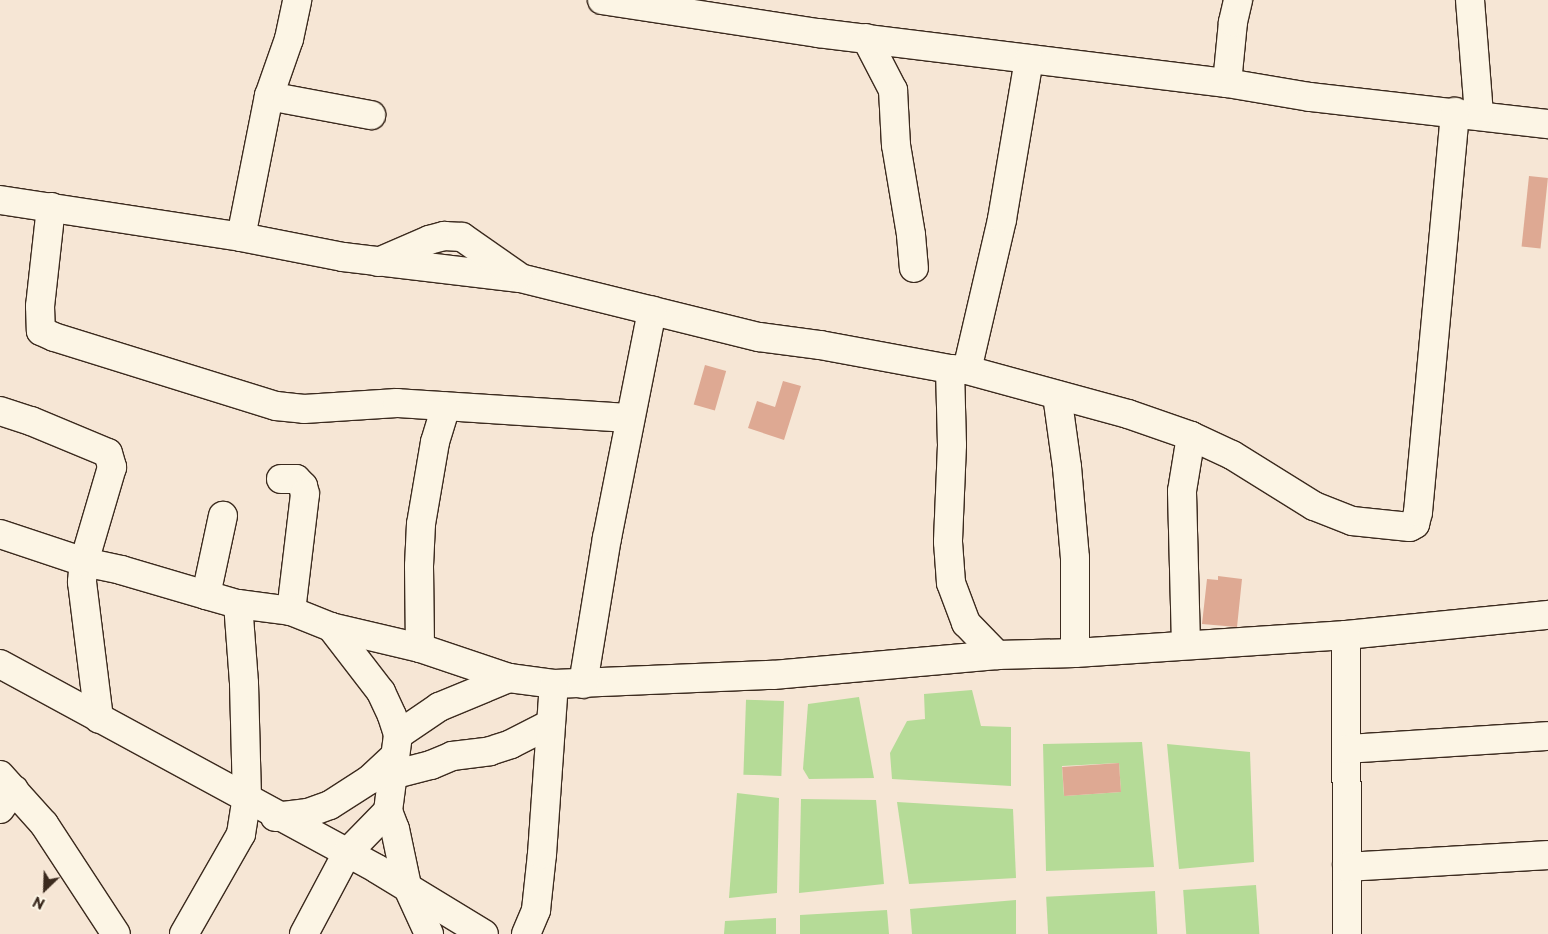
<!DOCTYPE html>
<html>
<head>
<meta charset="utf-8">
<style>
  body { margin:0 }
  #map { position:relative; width:1548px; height:934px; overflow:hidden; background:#f6e6d5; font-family:"Playpen Sans",sans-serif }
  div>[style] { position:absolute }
  .green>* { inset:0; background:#b5db97; transform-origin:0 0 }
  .building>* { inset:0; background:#dea993; transform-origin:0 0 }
  .roads { filter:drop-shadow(1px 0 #3b2a1e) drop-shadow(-1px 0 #3b2a1e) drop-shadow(0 1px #3b2a1e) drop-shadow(0 -1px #3b2a1e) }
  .minor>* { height:28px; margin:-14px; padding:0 14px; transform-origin:14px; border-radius:14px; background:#fcf5e5 }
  span { translate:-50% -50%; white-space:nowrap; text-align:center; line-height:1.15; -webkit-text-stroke:4px #fcf5e5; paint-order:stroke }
  .north { position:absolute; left:20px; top:864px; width:50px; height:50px; -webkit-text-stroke:4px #fcf5e5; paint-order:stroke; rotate:204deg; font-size:14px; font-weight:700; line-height:20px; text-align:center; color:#3b2a1e }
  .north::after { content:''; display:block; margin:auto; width:18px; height:22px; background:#3b2a1e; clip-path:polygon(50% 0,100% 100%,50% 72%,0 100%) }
</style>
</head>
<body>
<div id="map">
  <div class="green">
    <div style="clip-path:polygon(972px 690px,981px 726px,1011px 727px,1011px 786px,892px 779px,890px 753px,907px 721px,925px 719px,924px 694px)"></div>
    <div style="clip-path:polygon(859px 697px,874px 778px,809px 779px,803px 769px,808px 704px)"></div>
    <div style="left:784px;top:701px;width:75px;height:38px;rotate:92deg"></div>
    <div style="clip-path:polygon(evenodd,1142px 742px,1154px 867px,1046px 871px,1043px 744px,1142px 742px,1119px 763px,1121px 792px,1064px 796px,1062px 766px,1119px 763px)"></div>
    <div style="clip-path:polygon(1167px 744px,1250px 752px,1254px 862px,1179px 869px)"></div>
    <div style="clip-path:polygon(737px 793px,779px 798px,777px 893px,729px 898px)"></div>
    <div style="clip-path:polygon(801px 799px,876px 800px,884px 884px,799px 893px)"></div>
    <div style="clip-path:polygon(897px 802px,1013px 809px,1016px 878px,909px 884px)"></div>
    <div style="left:1256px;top:885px;width:49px;height:73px;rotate:86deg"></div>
    <div style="left:1155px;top:891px;width:43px;height:109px;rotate:87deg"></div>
    <div style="clip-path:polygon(1016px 900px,1016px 934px,912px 934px,910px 909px)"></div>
    <div style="clip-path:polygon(887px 910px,889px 934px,800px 934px,800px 915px)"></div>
    <div style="clip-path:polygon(776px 918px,776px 934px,724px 934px,725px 921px)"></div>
  </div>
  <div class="building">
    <div style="left:1529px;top:176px;width:19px;height:71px;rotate:6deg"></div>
    <div style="left:705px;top:365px;width:22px;height:41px;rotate:16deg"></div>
    <div style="clip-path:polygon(783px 381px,801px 386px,784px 440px,748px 428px,757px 401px,775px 407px)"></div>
    <div style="clip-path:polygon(1218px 576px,1242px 579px,1237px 627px,1202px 624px,1207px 579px,1218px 580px)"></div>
    <div style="left:1119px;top:763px;width:29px;height:57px;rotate:86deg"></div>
  </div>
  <div class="roads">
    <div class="minor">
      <div style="left:602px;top:0;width:219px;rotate:8.7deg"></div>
      <div style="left:818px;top:33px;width:412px;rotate:7deg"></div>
      <div style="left:1227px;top:83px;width:84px;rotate:9.6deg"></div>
      <div style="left:1310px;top:97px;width:240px;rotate:6.5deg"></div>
      <div style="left:1470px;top:0;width:115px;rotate:85.5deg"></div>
      <div style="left:866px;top:38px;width:59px;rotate:62.6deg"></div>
      <div style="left:893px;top:90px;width:55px;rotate:86.9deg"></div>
      <div style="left:896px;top:145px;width:91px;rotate:80.5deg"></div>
      <div style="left:911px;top:235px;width:33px;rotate:85deg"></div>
      <div style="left:1227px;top:83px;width:61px;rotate:-84.4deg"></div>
      <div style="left:1233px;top:22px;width:23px;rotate:-77deg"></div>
      <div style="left:269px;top:96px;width:104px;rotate:10.6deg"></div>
      <div style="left:0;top:200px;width:244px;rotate:8.7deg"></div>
      <div style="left:241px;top:237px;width:104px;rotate:11.1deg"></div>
      <div style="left:343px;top:257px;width:178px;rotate:6.8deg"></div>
      <div style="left:520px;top:278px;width:246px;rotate:13.9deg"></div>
      <div style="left:759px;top:337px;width:62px;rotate:7.5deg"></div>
      <div style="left:820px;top:345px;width:132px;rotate:10.5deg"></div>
      <div style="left:950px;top:369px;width:17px;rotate:3deg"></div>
      <div style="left:967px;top:370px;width:167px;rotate:15.3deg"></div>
      <div style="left:1128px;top:414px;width:67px;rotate:19.2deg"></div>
      <div style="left:1191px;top:436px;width:45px;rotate:24.9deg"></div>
      <div style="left:1232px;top:455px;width:97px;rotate:31.9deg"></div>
      <div style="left:1314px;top:506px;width:41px;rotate:21.5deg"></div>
      <div style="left:1352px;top:521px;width:58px;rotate:5.9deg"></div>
      <div style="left:1410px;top:527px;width:6px;rotate:-31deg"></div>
      <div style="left:1415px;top:524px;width:12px;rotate:-76deg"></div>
      <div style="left:1418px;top:512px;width:402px;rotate:-84.7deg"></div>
      <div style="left:51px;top:207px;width:100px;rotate:96.3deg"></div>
      <div style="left:40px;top:306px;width:25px;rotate:88deg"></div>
      <div style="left:41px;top:331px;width:14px;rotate:25deg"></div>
      <div style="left:54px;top:337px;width:232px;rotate:17.3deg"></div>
      <div style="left:276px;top:406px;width:28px;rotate:6deg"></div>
      <div style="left:304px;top:409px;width:93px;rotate:-3.7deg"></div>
      <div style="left:397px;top:403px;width:233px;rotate:3.7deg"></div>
      <div style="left:241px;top:237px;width:144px;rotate:-78.8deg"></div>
      <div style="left:269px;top:96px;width:60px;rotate:-70.7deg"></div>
      <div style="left:289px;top:39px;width:40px;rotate:-78deg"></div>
      <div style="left:378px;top:262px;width:56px;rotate:-23.3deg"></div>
      <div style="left:429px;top:240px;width:16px;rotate:-15deg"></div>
      <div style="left:444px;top:236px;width:18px;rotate:3deg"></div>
      <div style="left:462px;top:237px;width:68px;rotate:34.9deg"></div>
      <div style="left:950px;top:369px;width:76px;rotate:88.5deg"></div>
      <div style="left:952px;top:445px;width:97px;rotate:92.4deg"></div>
      <div style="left:948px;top:542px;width:41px;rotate:85.8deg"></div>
      <div style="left:951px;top:583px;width:43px;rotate:69.4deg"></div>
      <div style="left:966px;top:623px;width:45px;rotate:45.9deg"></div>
      <div style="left:967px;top:370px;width:155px;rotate:-76.9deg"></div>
      <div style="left:1002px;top:219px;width:162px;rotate:-80.4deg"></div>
      <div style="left:1057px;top:395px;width:73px;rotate:82.1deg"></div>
      <div style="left:1067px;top:467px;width:91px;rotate:85deg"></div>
      <div style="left:1075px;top:558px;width:95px;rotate:90deg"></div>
      <div style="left:0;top:411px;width:33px;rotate:18deg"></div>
      <div style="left:31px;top:421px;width:83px;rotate:22.6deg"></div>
      <div style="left:108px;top:453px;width:15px;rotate:74deg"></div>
      <div style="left:112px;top:467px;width:99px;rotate:106.4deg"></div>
      <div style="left:84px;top:562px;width:20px;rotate:96deg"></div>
      <div style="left:82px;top:582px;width:138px;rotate:82.9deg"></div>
      <div style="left:281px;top:479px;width:15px"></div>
      <div style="left:296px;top:479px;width:10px;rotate:45deg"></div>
      <div style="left:303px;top:486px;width:8px;rotate:76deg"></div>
      <div style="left:305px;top:494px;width:118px;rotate:96.8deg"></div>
      <div style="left:0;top:534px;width:89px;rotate:18.4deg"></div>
      <div style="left:84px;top:562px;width:38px;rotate:12deg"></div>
      <div style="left:121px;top:570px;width:89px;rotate:16.4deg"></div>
      <div style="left:206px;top:595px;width:33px;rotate:16deg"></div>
      <div style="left:238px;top:604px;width:53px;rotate:7.5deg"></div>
      <div style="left:291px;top:611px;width:43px;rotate:21.8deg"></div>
      <div style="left:331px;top:627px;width:91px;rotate:13.3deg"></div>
      <div style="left:420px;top:648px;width:94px;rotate:18.6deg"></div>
      <div style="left:509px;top:678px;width:45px;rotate:7.6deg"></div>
      <div style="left:554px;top:684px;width:219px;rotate:-2.4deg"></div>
      <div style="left:773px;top:675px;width:225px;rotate:-5.1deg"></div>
      <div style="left:997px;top:655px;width:78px;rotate:-1.5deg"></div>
      <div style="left:1075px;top:653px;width:272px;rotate:-3.8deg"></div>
      <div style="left:1346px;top:635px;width:203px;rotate:-5.7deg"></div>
      <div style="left:206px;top:595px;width:81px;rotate:-77.9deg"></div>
      <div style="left:331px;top:627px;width:82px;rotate:52.4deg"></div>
      <div style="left:381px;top:692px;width:26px;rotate:65deg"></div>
      <div style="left:392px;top:716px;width:20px;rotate:72deg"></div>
      <div style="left:398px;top:735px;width:77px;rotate:97.5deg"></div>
      <div style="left:388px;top:811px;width:19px;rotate:69deg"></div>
      <div style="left:395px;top:829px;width:58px;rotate:78.1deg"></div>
      <div style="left:407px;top:886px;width:53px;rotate:65.4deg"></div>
      <div style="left:1346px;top:635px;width:299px;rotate:89.8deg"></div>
      <div style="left:1186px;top:645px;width:154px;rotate:-91.5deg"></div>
      <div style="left:1182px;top:491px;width:56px;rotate:-80.7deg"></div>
      <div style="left:420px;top:648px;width:82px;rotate:-90.7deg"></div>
      <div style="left:419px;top:566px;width:42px;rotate:-87.3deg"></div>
      <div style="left:421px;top:524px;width:83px;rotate:-80.3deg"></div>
      <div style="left:435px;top:442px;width:37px;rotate:-73deg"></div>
      <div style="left:0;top:664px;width:429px;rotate:28.5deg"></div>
      <div style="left:377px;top:869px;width:125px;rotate:31.3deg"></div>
      <div style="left:583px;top:684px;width:148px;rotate:-80.7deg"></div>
      <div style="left:607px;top:538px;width:232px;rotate:-78.8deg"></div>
      <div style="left:398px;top:735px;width:50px;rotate:-34.3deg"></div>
      <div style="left:439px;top:707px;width:76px;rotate:-22.5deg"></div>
      <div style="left:1347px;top:749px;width:201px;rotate:-3.7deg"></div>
      <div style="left:0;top:775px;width:66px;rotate:48.1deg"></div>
      <div style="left:44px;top:824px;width:131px;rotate:56.8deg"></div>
      <div style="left:392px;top:775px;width:40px;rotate:-14.4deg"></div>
      <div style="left:431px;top:765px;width:23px;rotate:-23deg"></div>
      <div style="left:452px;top:756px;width:38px;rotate:-7deg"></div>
      <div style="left:490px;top:751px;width:22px;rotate:-18deg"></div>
      <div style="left:511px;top:744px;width:44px;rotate:-27.1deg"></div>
      <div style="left:0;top:809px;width:24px;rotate:-54deg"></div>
      <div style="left:275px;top:817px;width:33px;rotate:-7deg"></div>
      <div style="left:308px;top:813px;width:23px;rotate:-20deg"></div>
      <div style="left:330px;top:805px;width:46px;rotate:-32.7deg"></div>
      <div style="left:369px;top:780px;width:33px;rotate:-43deg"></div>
      <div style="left:1347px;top:867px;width:201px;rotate:-3.4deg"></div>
      <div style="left:184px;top:934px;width:115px;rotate:-60.3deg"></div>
      <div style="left:241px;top:834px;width:36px;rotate:-81deg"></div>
      <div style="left:247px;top:798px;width:115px;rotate:-91.5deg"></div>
      <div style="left:244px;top:683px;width:79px;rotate:-94.3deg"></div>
      <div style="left:304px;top:934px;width:92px;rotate:-62deg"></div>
      <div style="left:347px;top:853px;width:59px;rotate:-45.7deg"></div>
      <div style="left:526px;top:934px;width:26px;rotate:-67deg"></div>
      <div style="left:536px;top:910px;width:56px;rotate:-83.9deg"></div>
      <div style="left:542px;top:854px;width:170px;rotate:-86deg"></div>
    </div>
  </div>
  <div class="north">N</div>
</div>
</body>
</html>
